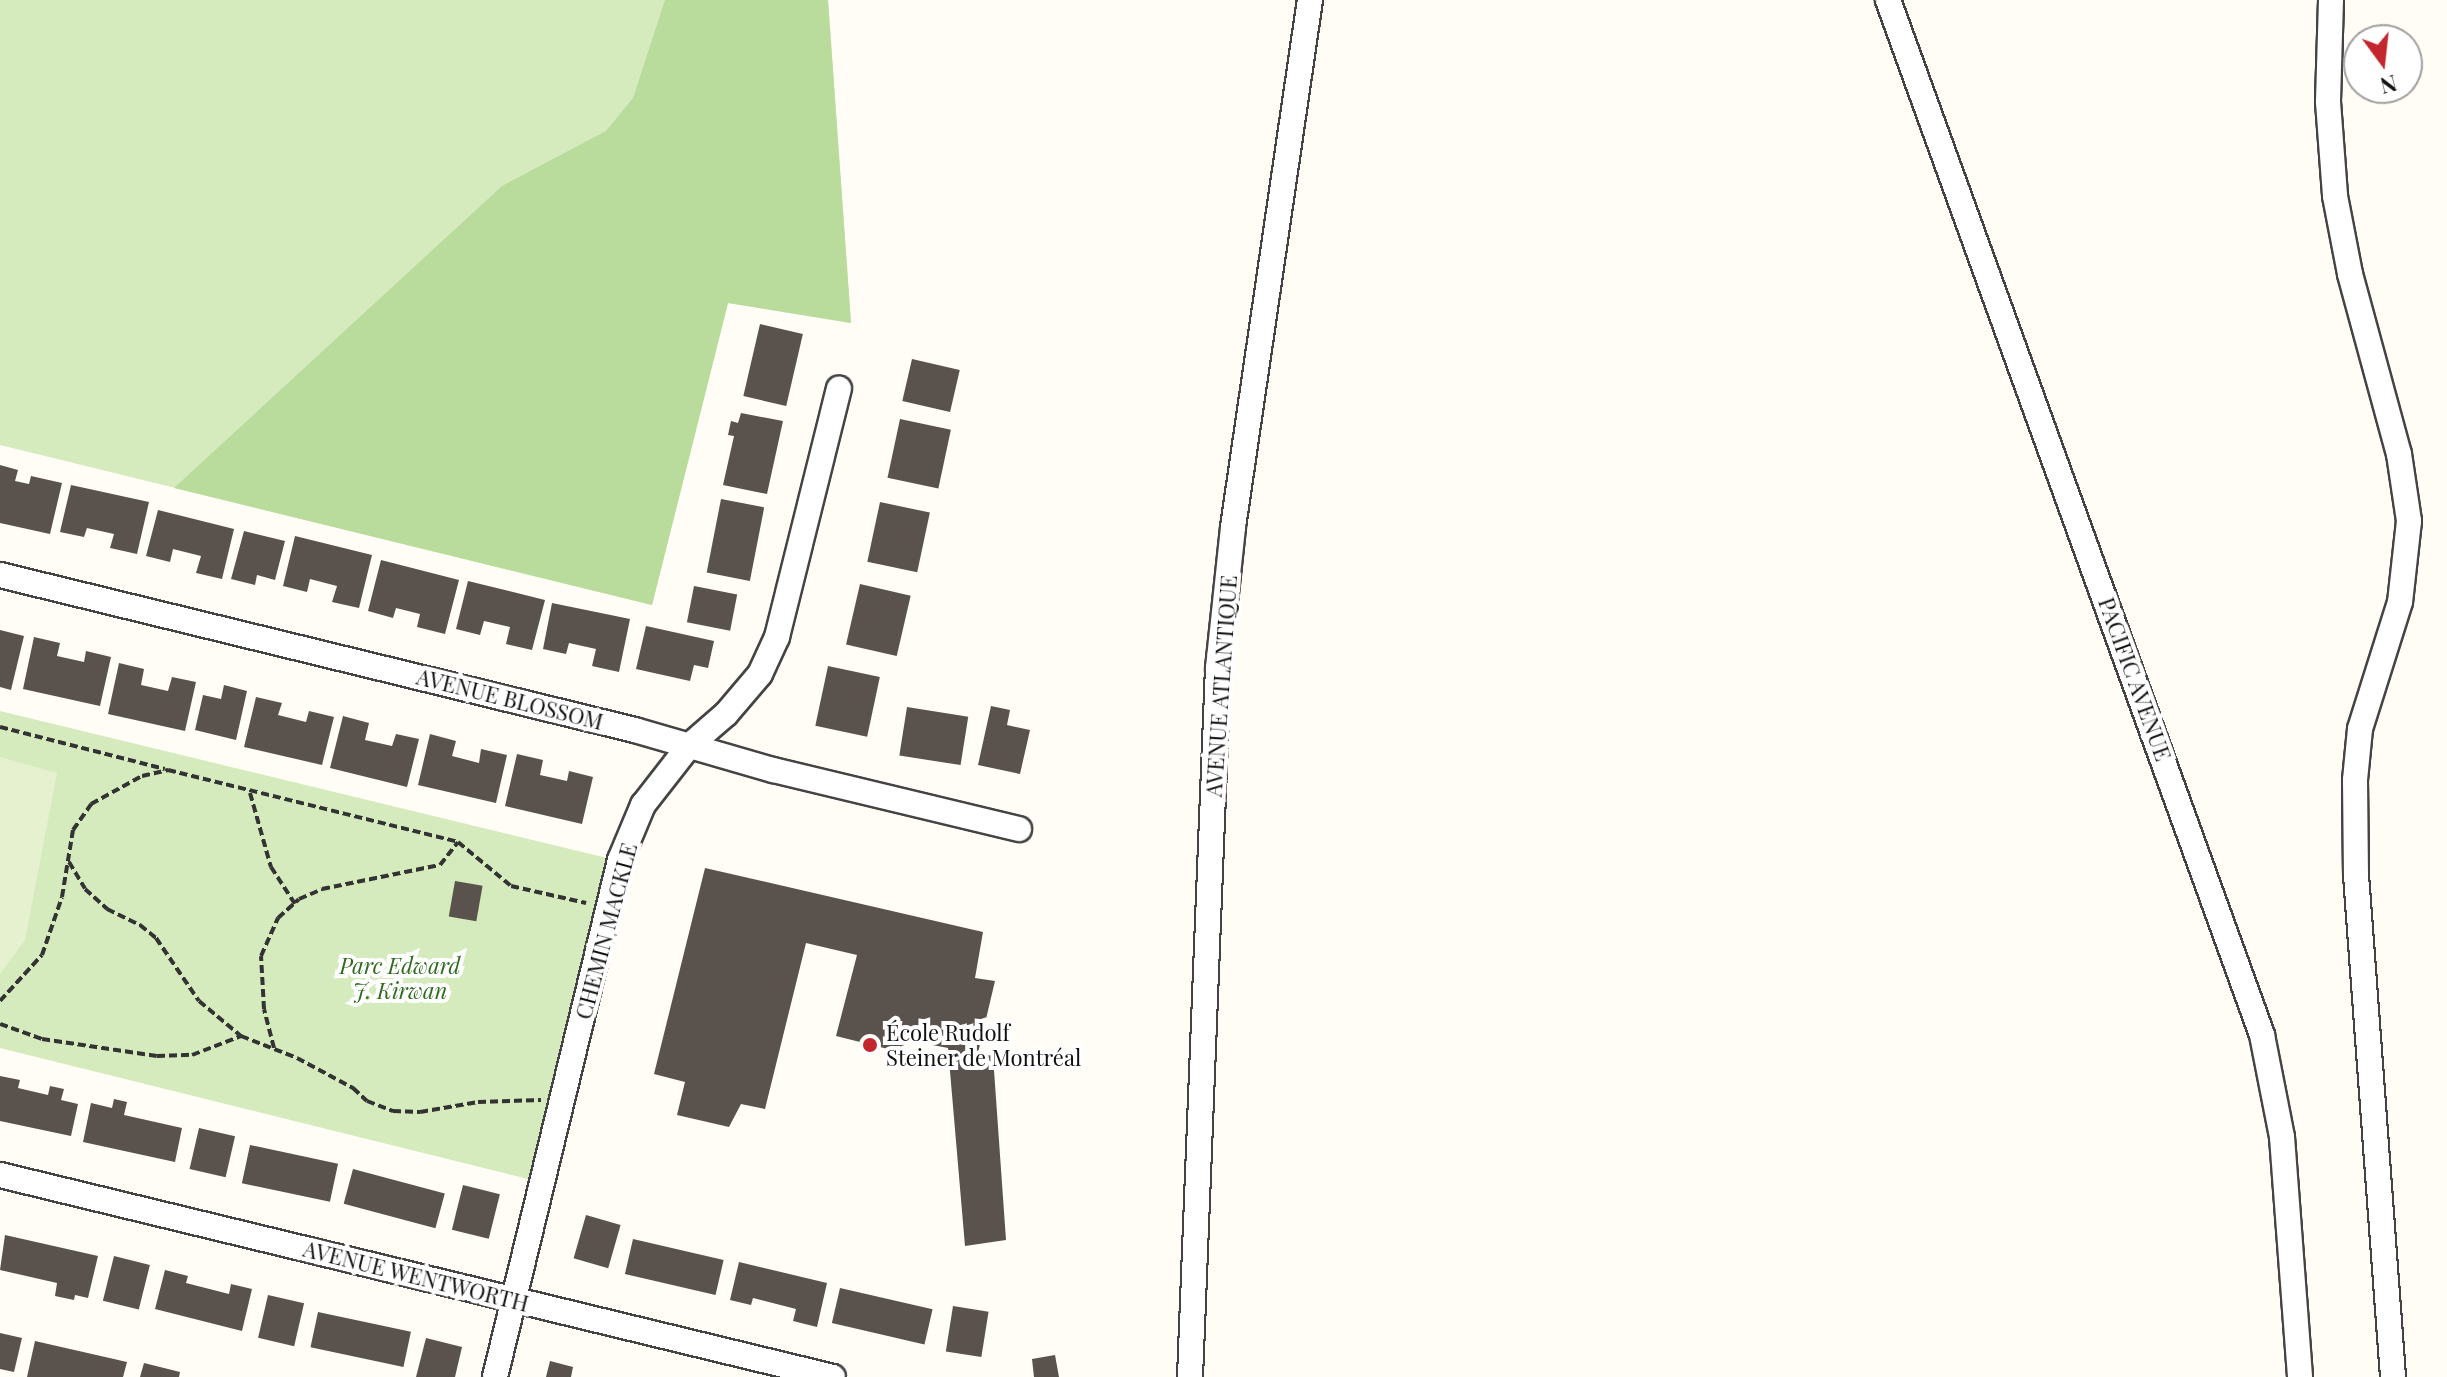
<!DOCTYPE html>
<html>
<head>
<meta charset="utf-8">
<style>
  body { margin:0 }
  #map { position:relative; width:2447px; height:1377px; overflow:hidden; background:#fffdf5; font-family:"Playfair Display",serif }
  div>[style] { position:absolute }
  .green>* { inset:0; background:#d5ebbd }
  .forest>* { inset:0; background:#b9dc9c }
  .pitch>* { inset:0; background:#e6f2cf }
  .building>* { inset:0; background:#5a524d; transform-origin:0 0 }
  .path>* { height:4px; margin-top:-2px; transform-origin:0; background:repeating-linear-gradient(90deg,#333 0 8px,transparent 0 12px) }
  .roads { filter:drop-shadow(2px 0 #444) drop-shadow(-2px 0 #444) drop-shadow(0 2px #444) drop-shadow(0 -2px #444) }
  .minor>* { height:24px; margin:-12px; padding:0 12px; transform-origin:12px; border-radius:12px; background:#fff }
  .dots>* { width:22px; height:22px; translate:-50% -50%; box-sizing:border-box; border:4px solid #fff; border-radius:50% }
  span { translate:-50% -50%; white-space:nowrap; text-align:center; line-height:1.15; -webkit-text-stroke:8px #fff; paint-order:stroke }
  .street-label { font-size:22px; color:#111 }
  .park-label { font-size:22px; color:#2f6b1f; font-style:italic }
  .poi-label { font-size:22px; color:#111 }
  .left { translate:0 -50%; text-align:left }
  .north { position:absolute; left:2343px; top:24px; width:80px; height:80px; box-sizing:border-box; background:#fff; border:2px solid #a0a0a0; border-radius:50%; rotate:165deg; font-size:22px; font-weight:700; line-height:32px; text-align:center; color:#111 }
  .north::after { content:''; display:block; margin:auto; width:28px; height:36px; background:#c4262e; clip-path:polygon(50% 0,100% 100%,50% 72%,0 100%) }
</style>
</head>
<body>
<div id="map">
  <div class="green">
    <div style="clip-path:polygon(0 0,828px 0,851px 323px,728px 303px,652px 605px,0 445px)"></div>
    <div style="clip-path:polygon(0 711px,607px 858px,532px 1180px,0 1048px)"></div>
  </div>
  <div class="forest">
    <div style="clip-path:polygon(665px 0,828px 0,851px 323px,728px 303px,652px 605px,174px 488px,502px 186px,606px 131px,633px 98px)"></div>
  </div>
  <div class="pitch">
    <div style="clip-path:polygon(0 757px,57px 773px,25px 940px,0 974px)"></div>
  </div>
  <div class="building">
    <div style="left:760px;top:324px;width:44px;height:74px;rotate:13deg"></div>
    <div style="left:912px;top:359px;width:49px;height:43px;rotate:13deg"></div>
    <div style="clip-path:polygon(741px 413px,783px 421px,767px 494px,723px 485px,734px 436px,728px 435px,731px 421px,738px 423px)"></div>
    <div style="left:900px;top:419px;width:52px;height:60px;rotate:12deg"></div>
    <div style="clip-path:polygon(0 465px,18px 470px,15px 481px,29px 484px,31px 476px,62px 483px,50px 534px,0 523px)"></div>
    <div style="clip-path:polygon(71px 485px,149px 502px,137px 554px,110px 548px,114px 534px,87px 528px,84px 537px,60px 532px)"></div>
    <div style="left:721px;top:499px;width:44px;height:75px;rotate:11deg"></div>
    <div style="left:880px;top:502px;width:51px;height:61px;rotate:12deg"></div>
    <div style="clip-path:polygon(158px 510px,234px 529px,222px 579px,196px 573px,201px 556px,173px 549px,170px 562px,146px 556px)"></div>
    <div style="clip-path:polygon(244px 531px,285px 541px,275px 580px,257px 575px,255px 585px,231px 579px)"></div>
    <div style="clip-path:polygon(295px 536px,372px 555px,359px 608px,332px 602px,337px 586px,310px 579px,307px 592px,283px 586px)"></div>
    <div style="clip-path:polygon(381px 560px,459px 580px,445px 634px,417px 627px,420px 614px,396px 608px,393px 618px,368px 611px)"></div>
    <div style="clip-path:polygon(468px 581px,545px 600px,532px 650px,506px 644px,510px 627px,484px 621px,480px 635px,456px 629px)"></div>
    <div style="left:860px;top:584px;width:52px;height:62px;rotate:13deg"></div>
    <div style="left:694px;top:586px;width:44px;height:37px;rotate:11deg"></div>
    <div style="clip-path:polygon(552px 603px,630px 619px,619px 672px,592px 666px,596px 649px,569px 643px,566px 654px,543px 649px)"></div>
    <div style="clip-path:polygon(646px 626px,714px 641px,708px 668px,694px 665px,690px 681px,636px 669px)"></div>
    <div style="clip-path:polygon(0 630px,24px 636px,11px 690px,0 687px)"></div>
    <div style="clip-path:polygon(34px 637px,60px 643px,57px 656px,84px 662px,86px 651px,111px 657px,100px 706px,23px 689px)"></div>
    <div style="clip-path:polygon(119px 663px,144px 669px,141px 685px,168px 691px,172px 677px,196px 682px,185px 731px,108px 714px)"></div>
    <div style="left:828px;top:666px;width:53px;height:61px;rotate:12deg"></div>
    <div style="clip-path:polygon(224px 685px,247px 691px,236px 740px,195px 730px,203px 695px,221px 699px)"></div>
    <div style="clip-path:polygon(256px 697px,282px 703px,278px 715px,306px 722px,309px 711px,334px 717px,322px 765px,244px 747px)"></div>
    <div style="clip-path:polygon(991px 706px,1010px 710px,1007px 725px,1030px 730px,1020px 774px,978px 765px)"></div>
    <div style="left:907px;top:707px;width:62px;height:49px;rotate:9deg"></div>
    <div style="clip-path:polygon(343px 716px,369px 723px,365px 740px,392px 746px,396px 734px,419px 739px,407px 787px,330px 768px)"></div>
    <div style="clip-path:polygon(430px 734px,456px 741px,452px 756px,479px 763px,481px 749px,507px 755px,496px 803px,418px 785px)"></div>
    <div style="clip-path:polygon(517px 754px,543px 760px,540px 775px,567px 781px,569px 771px,593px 777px,582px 824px,505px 806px)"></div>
    <div style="clip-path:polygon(705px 868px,983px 932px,975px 978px,995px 981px,978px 1053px,993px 1056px,1006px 1240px,965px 1246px,948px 1048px,907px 1040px,904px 1053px,836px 1036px,857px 955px,806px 943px,765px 1109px,741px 1104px,729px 1127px,677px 1115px,685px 1082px,654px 1074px)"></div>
    <div style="left:455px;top:881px;width:28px;height:36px;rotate:10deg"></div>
    <div style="clip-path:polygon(0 1076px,20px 1080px,18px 1088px,48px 1095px,50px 1086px,64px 1089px,61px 1100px,78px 1104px,71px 1136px,0 1121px)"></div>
    <div style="clip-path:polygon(114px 1099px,127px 1102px,124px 1115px,182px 1128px,175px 1162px,83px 1142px,91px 1103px,112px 1108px)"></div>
    <div style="left:199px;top:1128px;width:37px;height:42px;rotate:13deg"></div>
    <div style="left:250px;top:1145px;width:90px;height:39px;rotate:12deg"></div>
    <div style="left:353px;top:1169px;width:95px;height:36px;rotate:15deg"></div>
    <div style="left:463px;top:1185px;width:38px;height:46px;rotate:14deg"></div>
    <div style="left:586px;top:1215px;width:36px;height:45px;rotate:16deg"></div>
    <div style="clip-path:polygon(5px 1235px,98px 1256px,88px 1298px,75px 1295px,74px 1300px,55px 1296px,57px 1283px,0 1270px)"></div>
    <div style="left:633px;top:1239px;width:93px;height:36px;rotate:13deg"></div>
    <div style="left:114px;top:1256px;width:37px;height:46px;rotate:14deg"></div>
    <div style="clip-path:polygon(739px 1262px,827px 1283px,817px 1327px,793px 1321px,796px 1309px,753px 1298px,751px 1305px,730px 1300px)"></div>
    <div style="clip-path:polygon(165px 1270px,188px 1276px,186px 1283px,229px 1294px,231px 1284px,252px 1289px,242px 1331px,155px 1309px)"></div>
    <div style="left:840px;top:1288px;width:95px;height:36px;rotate:13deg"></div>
    <div style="left:268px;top:1295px;width:37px;height:44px;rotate:13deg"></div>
    <div style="left:953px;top:1306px;width:36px;height:46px;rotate:9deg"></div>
    <div style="left:318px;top:1312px;width:95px;height:36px;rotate:12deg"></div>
    <div style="clip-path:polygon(0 1333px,22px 1338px,14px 1372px,0 1369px)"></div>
    <div style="clip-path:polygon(426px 1338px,462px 1347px,455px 1377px,416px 1377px)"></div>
    <div style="clip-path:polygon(35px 1341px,127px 1362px,123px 1377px,27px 1377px)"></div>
    <div style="clip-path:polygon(1055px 1355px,1059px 1377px,1034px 1377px,1032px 1359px)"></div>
    <div style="clip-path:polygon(550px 1361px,573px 1367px,571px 1377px,546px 1377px)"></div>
    <div style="clip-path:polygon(144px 1363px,180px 1372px,179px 1377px,140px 1377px)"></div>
  </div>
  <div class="path">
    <div style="left:0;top:727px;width:170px;rotate:14.3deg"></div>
    <div style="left:250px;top:793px;width:77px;rotate:74.2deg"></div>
    <div style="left:271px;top:867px;width:44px;rotate:57deg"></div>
    <div style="left:69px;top:862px;width:31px;rotate:59deg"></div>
    <div style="left:85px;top:889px;width:30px;rotate:42deg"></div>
    <div style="left:107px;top:909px;width:37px;rotate:26deg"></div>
    <div style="left:140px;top:925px;width:21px;rotate:39deg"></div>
    <div style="left:156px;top:938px;width:76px;rotate:55.7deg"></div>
    <div style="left:199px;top:1001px;width:55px;rotate:39.8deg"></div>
    <div style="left:0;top:1001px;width:62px;rotate:-47.6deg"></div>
    <div style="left:42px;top:955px;width:61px;rotate:-71deg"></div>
    <div style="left:62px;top:897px;width:68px;rotate:-80.7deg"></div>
    <div style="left:73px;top:830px;width:32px;rotate:-55deg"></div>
    <div style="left:91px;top:804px;width:58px;rotate:-28.8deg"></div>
    <div style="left:142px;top:776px;width:27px;rotate:-13deg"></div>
    <div style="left:168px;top:770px;width:299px;rotate:13.9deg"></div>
    <div style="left:458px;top:842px;width:69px;rotate:39.7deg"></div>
    <div style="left:511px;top:886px;width:77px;rotate:12.8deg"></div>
    <div style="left:0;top:1024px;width:45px;rotate:19.7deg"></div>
    <div style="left:42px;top:1039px;width:116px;rotate:8.4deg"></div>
    <div style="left:157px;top:1056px;width:35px;rotate:-2deg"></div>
    <div style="left:192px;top:1055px;width:53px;rotate:-21.2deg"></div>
    <div style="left:241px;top:1036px;width:60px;rotate:21.4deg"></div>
    <div style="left:297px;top:1058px;width:64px;rotate:28.2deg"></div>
    <div style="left:353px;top:1088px;width:19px;rotate:43deg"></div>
    <div style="left:367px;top:1101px;width:28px;rotate:21deg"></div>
    <div style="left:393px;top:1111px;width:27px;rotate:2deg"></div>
    <div style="left:420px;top:1112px;width:59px;rotate:-9.8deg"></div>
    <div style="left:478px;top:1102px;width:63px;rotate:-1.8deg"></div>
    <div style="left:274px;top:1048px;width:40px;rotate:-104.4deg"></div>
    <div style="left:264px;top:1009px;width:53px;rotate:-93.2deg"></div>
    <div style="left:261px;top:956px;width:42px;rotate:-65.9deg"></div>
    <div style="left:278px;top:918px;width:28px;rotate:-42deg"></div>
    <div style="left:299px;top:899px;width:25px;rotate:-23deg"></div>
    <div style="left:322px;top:889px;width:120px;rotate:-11.5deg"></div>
    <div style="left:440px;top:865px;width:29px;rotate:-52deg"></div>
  </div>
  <div class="roads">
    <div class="minor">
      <div style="left:1888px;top:0;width:1101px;rotate:70.13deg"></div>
      <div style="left:2262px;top:1035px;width:104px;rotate:78.9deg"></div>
      <div style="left:2282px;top:1137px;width:241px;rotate:85.7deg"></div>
      <div style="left:2331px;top:0;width:102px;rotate:91.7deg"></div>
      <div style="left:2328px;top:102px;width:94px;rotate:85.7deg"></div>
      <div style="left:2335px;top:196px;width:79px;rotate:79.1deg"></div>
      <div style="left:2350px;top:274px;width:187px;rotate:74.8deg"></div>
      <div style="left:2399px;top:454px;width:68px;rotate:81.5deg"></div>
      <div style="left:2409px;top:521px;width:81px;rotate:96.3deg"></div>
      <div style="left:2400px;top:602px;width:133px;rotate:107.5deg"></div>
      <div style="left:2360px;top:729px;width:51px;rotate:95.6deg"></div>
      <div style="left:2355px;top:780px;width:95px;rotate:89.4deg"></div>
      <div style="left:2356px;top:875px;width:503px;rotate:85.78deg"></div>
      <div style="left:0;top:575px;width:654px;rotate:13.72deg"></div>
      <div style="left:635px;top:730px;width:144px;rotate:16.2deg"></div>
      <div style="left:773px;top:770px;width:253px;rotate:13.5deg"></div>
      <div style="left:0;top:1175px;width:857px;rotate:13.63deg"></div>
      <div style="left:495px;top:1377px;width:532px;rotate:-76.41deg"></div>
      <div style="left:620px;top:860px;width:60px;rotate:-67.3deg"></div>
      <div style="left:643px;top:805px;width:75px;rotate:-52.1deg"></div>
      <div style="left:689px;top:746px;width:49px;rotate:-40.9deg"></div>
      <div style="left:726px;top:714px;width:52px;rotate:-49.6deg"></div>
      <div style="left:760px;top:674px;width:41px;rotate:-65.3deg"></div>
      <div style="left:777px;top:637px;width:256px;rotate:-76deg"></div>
      <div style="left:1190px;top:1377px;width:710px;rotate:-87.74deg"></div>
      <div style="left:1218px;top:668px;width:142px;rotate:-83.9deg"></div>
      <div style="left:1233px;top:527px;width:533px;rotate:-81.69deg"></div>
    </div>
  </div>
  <div class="dots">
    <div style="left:870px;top:1045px;background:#c4262e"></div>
  </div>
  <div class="street-label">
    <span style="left:2135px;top:679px;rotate:70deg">PACIFIC AVENUE</span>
    <span style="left:1221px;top:686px;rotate:-86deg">AVENUE ATLANTIQUE</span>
    <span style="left:510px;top:699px;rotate:14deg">AVENUE BLOSSOM</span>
    <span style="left:606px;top:931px;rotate:-75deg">CHEMIN MACKLE</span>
    <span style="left:416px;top:1276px;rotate:14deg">AVENUE WENTWORTH</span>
  </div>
  <div class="park-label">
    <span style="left:400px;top:978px">Parc Edward<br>J. Kirwan</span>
  </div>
  <div class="poi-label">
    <span class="left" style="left:886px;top:1045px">École Rudolf<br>Steiner de Montréal</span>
  </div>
  <div class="north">N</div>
</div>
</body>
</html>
